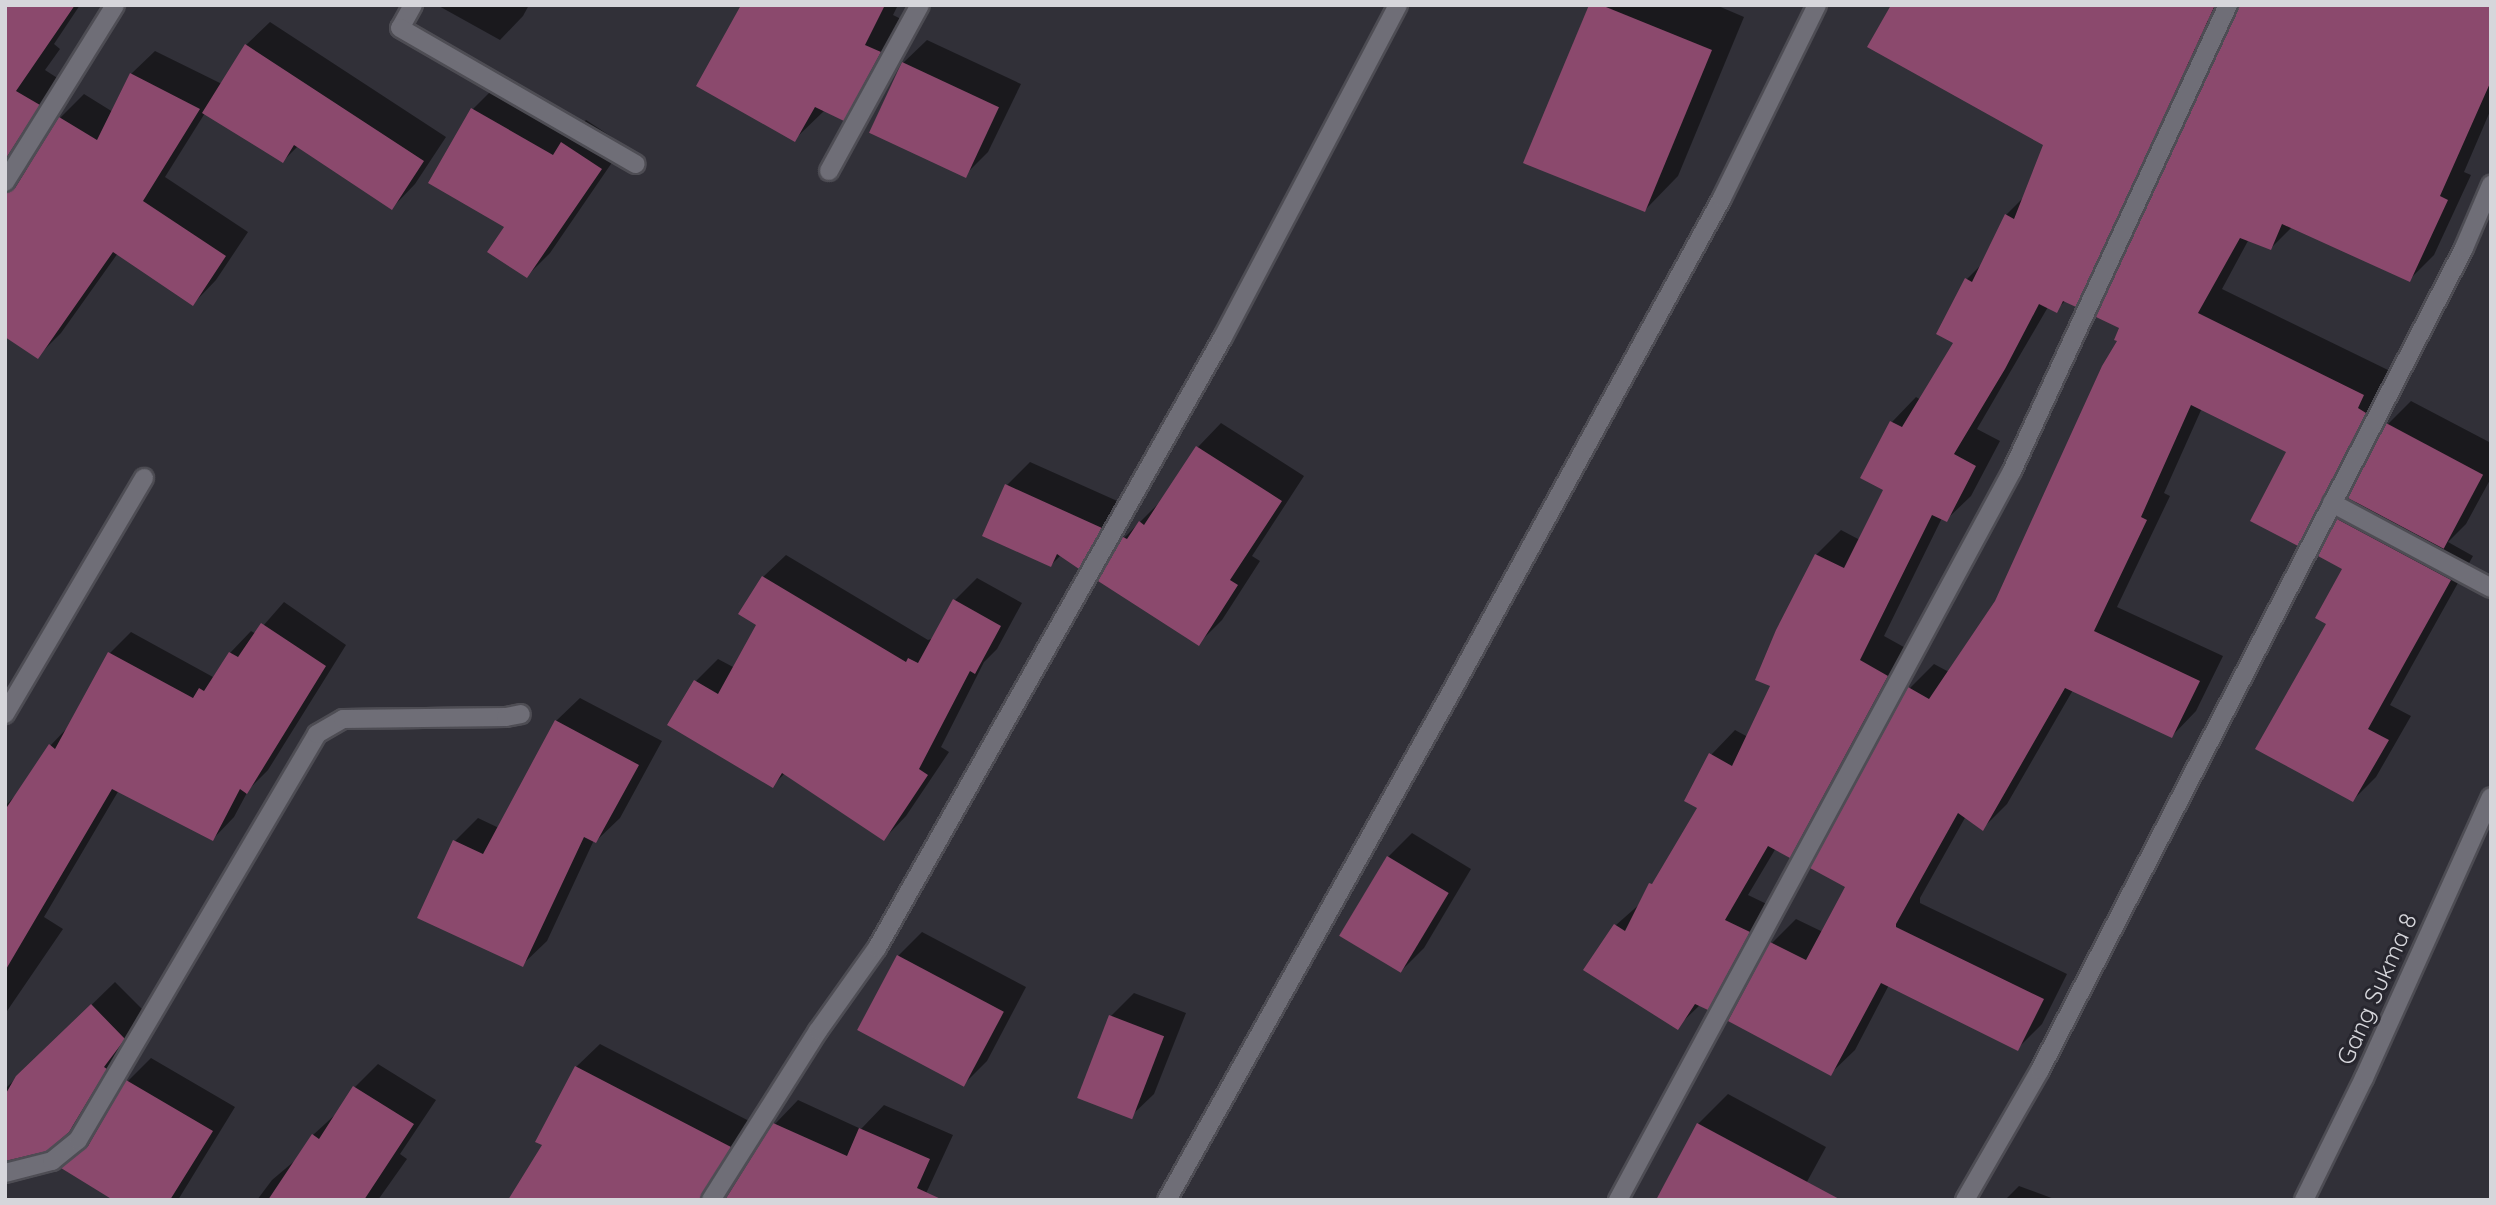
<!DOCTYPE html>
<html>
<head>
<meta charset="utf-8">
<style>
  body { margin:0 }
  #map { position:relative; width:2496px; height:1205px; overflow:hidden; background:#313038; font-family:Quicksand,sans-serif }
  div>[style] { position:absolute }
  .shadow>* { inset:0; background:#0007 }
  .building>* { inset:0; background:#8b496d; transform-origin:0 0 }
  .roads { filter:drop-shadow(2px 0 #4e4d54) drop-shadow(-2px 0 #4e4d54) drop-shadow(0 2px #4e4d54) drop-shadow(0 -2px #4e4d54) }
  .minor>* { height:18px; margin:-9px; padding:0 9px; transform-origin:9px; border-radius:9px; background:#6f6e77 }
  span { translate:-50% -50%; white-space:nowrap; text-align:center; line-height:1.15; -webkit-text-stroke:6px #27262e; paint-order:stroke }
  .street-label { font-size:24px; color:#d6d6db }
  .frame { position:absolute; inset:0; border:7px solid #d6d6db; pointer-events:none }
</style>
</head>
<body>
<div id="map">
  <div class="shadow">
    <div style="clip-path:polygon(5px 5px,80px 5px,54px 44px,60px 49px,45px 70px,62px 81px,18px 163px,28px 170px,60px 118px,84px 94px,113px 112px,131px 74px,155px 51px,222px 84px,246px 45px,270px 22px,446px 137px,415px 184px,392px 208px,298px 146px,283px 161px,205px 113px,165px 177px,248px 232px,216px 280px,193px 304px,118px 253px,61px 333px,37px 357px,5px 335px)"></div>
    <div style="clip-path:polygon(437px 5px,529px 5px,523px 16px,500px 40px)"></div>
    <div style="clip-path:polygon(743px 5px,898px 5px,893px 15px,909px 23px,873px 89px,843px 119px,825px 110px,795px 139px)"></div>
    <div style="clip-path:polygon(1591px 5px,1716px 5px,1744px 17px,1678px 176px,1645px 210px)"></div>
    <div style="clip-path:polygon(1893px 5px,2227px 5px,2100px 280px,2075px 305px,2066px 300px,2056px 310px,2048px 307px,1977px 429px,2000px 441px,1971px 496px,1946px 520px,1942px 518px,1884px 636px,1911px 651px,1814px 831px,1790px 856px,1776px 848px,1748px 895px,1773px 907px,1732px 984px,1707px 1008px,1700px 1005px,1677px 1027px,1586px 970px,1616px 925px,1642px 902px,1700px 807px,1711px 755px,1735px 730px,1748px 737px,1772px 685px,1816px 555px,1841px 530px,1860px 540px,1885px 489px,1892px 422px,1916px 397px,1921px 400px,1956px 342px,1967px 279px,1983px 263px,2006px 215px,2025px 196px,2045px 144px)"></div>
    <div style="clip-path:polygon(2491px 5px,2491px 109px,2464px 172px,2471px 175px,2434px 255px,2409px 280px,2292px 227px,2271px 248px,2249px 239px,2222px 289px,2388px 370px,2381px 384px,2389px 388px,2322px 519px,2297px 544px,2288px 451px,2202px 408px,2164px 493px,2170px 496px,2117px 607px,2223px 656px,2196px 711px,2172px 736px,2073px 690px,2007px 804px,1983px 828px,1966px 816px,1920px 898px,1920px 903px,2067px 974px,2042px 1024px,2018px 1048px,1889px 985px,1855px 1050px,1830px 1074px,1772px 943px,1796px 919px,1823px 932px,1847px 886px,1910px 688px,1934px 664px,1949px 672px,1996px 602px,2119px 341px)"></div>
    <div style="clip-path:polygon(927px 40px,1021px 84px,988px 152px,964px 176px,903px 63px)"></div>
    <div style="clip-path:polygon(496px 86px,575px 131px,586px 120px,624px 145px,550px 253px,527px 276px,506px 227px,473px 109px)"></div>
    <div style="clip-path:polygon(2411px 401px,2491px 443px,2491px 478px,2466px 524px,2448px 542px,2473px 556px,2390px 705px,2411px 716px,2376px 777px,2353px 800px,2328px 623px,2345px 568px,2320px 555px,2339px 520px,2357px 501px,2388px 424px)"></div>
    <div style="clip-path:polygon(1221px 423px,1304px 476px,1252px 556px,1260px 561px,1222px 620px,1198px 644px,1124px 538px,1164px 498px,1198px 447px)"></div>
    <div style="clip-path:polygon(1030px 462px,1124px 504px,1102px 543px,1079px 566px,1061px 555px,1051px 565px,1007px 485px)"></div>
    <div style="clip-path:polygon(786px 555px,928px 640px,934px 638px,955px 600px,977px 578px,1022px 603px,997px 649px,984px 662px,941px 747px,949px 752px,906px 816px,884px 839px,785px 773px,773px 785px,696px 681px,718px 659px,735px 668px,759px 625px,763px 577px)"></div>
    <div style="clip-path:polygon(284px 602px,346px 645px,268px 770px,249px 789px,234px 817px,213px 839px,119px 790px,44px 917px,63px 929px,5px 1014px,7px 804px,20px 791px,50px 746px,70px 725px,110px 653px,131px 632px,213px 677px,230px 653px,251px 631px,256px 634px)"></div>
    <div style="clip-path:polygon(580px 698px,662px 741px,620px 818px,596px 841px,594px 840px,547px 941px,523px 964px,455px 841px,478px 818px,499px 828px,556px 721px)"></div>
    <div style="clip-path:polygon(1412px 833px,1471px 869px,1424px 948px,1401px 971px,1340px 935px,1388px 857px)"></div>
    <div style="clip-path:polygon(922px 932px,1026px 987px,987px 1061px,963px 1085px,898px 956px)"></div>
    <div style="clip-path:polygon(115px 982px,147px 1014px,93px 1107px,68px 1131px,5px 1143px,5px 1089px)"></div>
    <div style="clip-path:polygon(1134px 993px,1186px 1013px,1154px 1094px,1130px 1117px,1111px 1016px)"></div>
    <div style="clip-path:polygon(600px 1044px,753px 1123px,723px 1173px,700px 1196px,576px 1067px)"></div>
    <div style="clip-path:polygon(151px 1058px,235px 1107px,178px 1200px,117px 1200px,64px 1168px,94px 1139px,128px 1081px)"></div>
    <div style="clip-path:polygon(378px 1064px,436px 1100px,400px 1154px,407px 1159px,378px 1200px,257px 1200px,272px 1180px,298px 1158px,313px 1135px,338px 1112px,355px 1087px)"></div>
    <div style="clip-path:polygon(1728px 1094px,1826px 1147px,1797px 1200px,1698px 1124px)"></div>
    <div style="clip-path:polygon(798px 1100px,861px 1129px,884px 1105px,953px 1135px,923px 1200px,775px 1124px)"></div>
    <div style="clip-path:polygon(2019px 1186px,2057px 1200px,2005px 1200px)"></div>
  </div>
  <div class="building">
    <div style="clip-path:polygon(5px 5px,75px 5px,16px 91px,40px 105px,5px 160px)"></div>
    <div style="clip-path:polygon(741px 5px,885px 5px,865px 45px,881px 52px,844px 121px,815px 107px,795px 142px,696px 86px)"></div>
    <div style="clip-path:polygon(1589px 5px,1601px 5px,1712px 50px,1645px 212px,1523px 163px)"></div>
    <div style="clip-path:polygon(1891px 5px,2215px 5px,2076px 307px,2063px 301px,2057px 313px,2039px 304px,2005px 369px,1954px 454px,1976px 466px,1947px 522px,1932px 515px,1860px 660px,1888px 676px,1790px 858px,1768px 846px,1725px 920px,1750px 932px,1708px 1010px,1695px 1004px,1678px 1030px,1583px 970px,1614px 924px,1625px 931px,1649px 883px,1652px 884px,1697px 808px,1684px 801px,1709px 753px,1732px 766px,1770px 686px,1755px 680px,1776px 630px,1815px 554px,1844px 568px,1883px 490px,1860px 478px,1890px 421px,1902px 427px,1953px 343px,1936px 334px,1965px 278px,1972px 282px,2005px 214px,2014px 219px,2043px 145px,1867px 47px)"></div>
    <div style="clip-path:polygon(2239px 5px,2491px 5px,2491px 81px,2440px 196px,2448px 200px,2410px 282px,2282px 224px,2271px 250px,2240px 238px,2198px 313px,2364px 395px,2358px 408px,2366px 413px,2298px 546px,2250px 521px,2286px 452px,2191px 405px,2141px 517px,2147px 520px,2094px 631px,2200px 681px,2172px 738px,2065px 688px,1983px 831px,1958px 813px,1896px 924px,1896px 927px,2044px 999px,2018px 1051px,1881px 983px,1831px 1076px,1728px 1021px,1770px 942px,1806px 960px,1845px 887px,1810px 868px,1908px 687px,1929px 699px,1995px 601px,2102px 366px,2117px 341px,2114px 340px,2119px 328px,2096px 317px)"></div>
    <div style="clip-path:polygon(245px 44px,424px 161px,392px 210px,294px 145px,283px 163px,202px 113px)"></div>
    <div style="left:902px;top:62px;width:107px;height:78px;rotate:25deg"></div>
    <div style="clip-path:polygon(130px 73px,200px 109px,143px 201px,226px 256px,193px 306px,113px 252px,38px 359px,5px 337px,5px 193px,15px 188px,59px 117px,97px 140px)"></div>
    <div style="clip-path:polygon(471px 108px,553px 155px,561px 142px,602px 169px,527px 278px,487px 252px,504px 227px,428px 183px)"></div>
    <div style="left:2386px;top:423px;width:110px;height:84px;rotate:28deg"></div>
    <div style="clip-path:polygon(1196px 446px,1282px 501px,1230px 580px,1238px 585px,1199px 646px,1098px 581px,1123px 537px,1127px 539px,1139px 521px,1144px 525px)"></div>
    <div style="clip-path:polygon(1005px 484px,1102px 528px,1079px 569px,1057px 554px,1051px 567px,982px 536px)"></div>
    <div style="clip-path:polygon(2337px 519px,2451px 580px,2368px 729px,2389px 740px,2353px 802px,2255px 749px,2326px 624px,2315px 618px,2342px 569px,2318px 556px)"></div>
    <div style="clip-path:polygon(762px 576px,906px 662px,908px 658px,918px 663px,953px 599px,1001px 626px,975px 674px,970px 671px,919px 769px,928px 775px,884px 841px,782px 773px,773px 788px,667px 725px,694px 680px,718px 694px,756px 625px,738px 614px)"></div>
    <div style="clip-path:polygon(261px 623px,326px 666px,247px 794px,240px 789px,213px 841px,112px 789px,5px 971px,5px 810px,49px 744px,55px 749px,108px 652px,193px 698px,199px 688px,204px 691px,229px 652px,238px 657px)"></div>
    <div style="clip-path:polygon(555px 720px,639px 765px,596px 843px,584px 837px,523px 967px,417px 918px,453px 840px,483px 854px)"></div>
    <div style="left:1387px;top:856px;width:72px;height:93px;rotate:31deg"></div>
    <div style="left:897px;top:955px;width:121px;height:85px;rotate:28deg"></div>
    <div style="clip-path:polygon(91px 1004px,125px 1039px,104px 1067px,107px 1069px,69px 1132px,47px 1151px,5px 1161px,5px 1095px,16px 1076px)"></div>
    <div style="left:1109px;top:1015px;width:59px;height:89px;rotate:21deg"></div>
    <div style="clip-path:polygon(575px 1066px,731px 1147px,700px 1200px,508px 1200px,542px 1145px,535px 1142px)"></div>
    <div style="clip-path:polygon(126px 1080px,213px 1131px,170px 1200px,113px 1200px,61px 1168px,88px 1146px)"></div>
    <div style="clip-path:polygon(353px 1086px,414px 1124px,364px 1200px,268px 1200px,312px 1134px,319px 1139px)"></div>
    <div style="clip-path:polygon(773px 1123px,847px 1156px,859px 1128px,930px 1159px,917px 1188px,943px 1200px,725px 1200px)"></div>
    <div style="clip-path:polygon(1697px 1123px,1841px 1200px,1656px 1200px)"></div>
  </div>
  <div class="roads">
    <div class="minor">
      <div style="left:413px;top:5px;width:26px;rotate:119deg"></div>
      <div style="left:400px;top:28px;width:272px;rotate:30deg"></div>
      <div style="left:829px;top:171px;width:189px;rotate:-61.3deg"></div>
      <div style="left:5px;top:182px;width:208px;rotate:-58.1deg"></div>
      <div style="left:2332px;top:503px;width:180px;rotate:28.1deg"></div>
      <div style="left:5px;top:714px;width:274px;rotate:-59.5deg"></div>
      <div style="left:5px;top:1173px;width:49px;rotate:-14.3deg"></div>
      <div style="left:52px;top:1161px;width:33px;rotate:-39deg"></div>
      <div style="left:78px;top:1140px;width:471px;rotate:-59.5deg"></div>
      <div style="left:317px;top:734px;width:30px;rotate:-30deg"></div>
      <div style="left:343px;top:719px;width:163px;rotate:-0.7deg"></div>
      <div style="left:506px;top:717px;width:15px;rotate:-11deg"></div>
      <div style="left:711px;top:1200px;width:200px;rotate:-57.7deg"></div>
      <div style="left:818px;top:1031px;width:102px;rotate:-54.6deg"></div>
      <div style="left:877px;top:948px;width:702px;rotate:-60.48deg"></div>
      <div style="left:1223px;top:337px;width:375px;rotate:-62.2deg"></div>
      <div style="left:1167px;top:1200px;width:588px;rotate:-60.77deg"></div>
      <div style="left:1454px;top:687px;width:558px;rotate:-61.27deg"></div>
      <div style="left:1722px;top:198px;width:215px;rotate:-63.8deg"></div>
      <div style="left:1618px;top:1200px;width:829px;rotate:-61.61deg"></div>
      <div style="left:2012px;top:471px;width:514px;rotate:-65.13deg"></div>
      <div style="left:1965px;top:1200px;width:150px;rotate:-60deg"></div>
      <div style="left:2040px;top:1070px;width:925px;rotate:-62.71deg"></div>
      <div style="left:2464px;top:248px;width:69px;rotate:-66.8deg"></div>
      <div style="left:2304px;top:1200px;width:136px;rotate:-63.8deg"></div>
      <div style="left:2364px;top:1078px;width:308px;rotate:-65.7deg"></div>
    </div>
  </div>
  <div class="street-label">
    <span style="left:2377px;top:989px;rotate:-66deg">Gang Sukma 8</span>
  </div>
  <div class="frame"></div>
</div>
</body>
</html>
